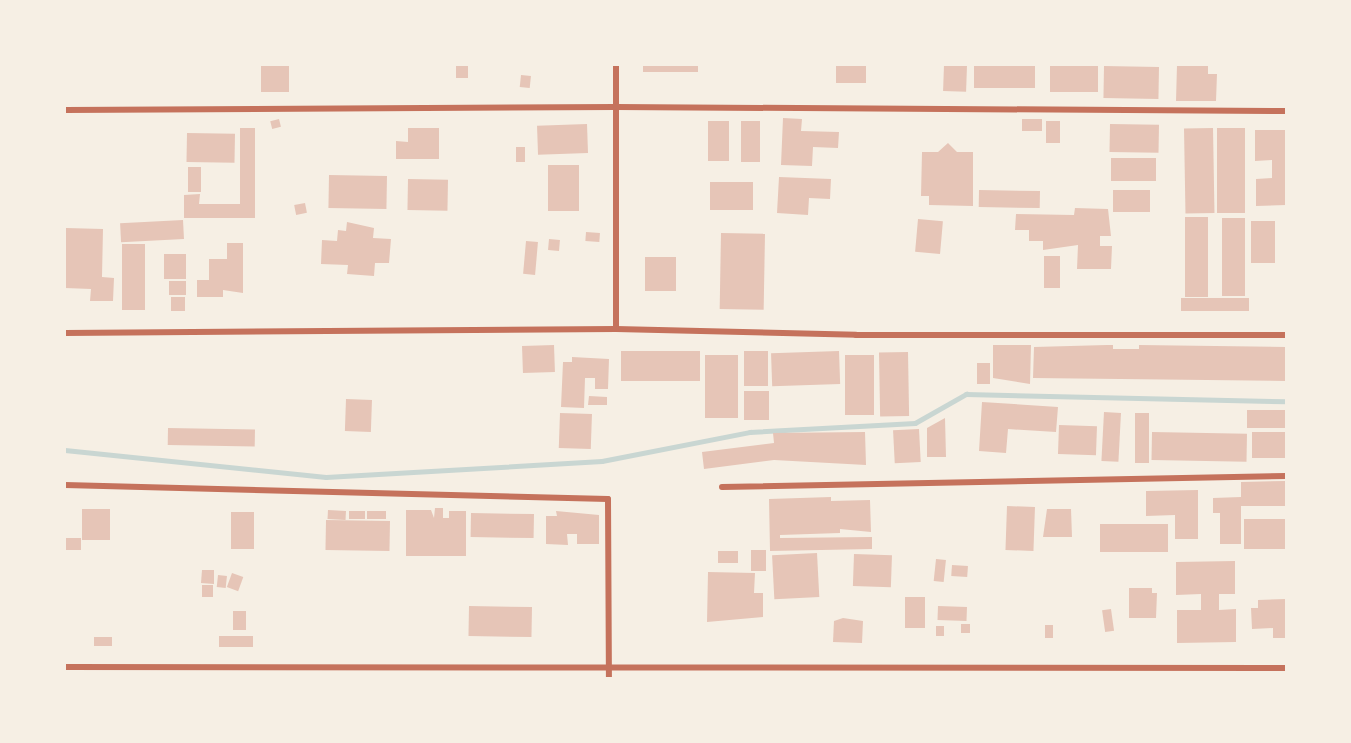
<!DOCTYPE html>
<html>
<head>
<meta charset="utf-8">
<style>
  body { margin:0 }
  #map { position:relative; width:1351px; height:743px; overflow:hidden; background:#f6efe4; font-family:Roboto,sans-serif }
  div>[style] { position:absolute }
  .stream>* { height:4.5px; margin:-2.25px; padding:0 2.25px; transform-origin:2.25px; border-radius:2.25px; background:#c9d6d2 }
  .building>* { inset:0; background:#e6c5b7; transform-origin:0 0 }
  .minor>* { height:6px; margin:-3px; padding:0 3px; transform-origin:3px; border-radius:3px; background:#c5725c }
  span { translate:-50% -50%; white-space:nowrap; text-align:center; line-height:1.15; -webkit-text-stroke:7px #f6efe4; paint-order:stroke }
  .frame { position:absolute; inset:0; border:66px solid #f6efe4; pointer-events:none }
</style>
</head>
<body>
<div id="map">
  <div class="stream">
    <div style="left:65px;top:450px;width:262px;rotate:5.9deg"></div>
    <div style="left:326px;top:477px;width:276px;rotate:-3.3deg"></div>
    <div style="left:602px;top:461px;width:151px;rotate:-11.1deg"></div>
    <div style="left:750px;top:432px;width:165px;rotate:-3.1deg"></div>
    <div style="left:915px;top:423px;width:59px;rotate:-29.6deg"></div>
    <div style="left:966px;top:394px;width:320px;rotate:1.3deg"></div>
  </div>
  <div class="building">
    <div style="left:261px;top:65px;width:28px;height:27px"></div>
    <div style="left:456px;top:65px;width:12px;height:13px"></div>
    <div style="left:643px;top:65px;width:55px;height:7px"></div>
    <div style="left:836px;top:65px;width:30px;height:18px"></div>
    <div style="left:944px;top:65px;width:23px;height:26px;rotate:2deg"></div>
    <div style="left:974px;top:65px;width:61px;height:23px"></div>
    <div style="left:1050px;top:65px;width:48px;height:27px"></div>
    <div style="clip-path:polygon(1177px 65px,1208px 65px,1208px 74px,1217px 74px,1216px 101px,1176px 101px)"></div>
    <div style="left:1104px;top:66px;width:55px;height:32px;rotate:1deg"></div>
    <div style="left:521px;top:75px;width:10px;height:12px;rotate:6deg"></div>
    <div style="clip-path:polygon(783px 118px,802px 119px,801px 131px,839px 132px,838px 148px,813px 147px,812px 166px,781px 165px)"></div>
    <div style="left:279px;top:119px;width:8px;height:9px;rotate:76deg"></div>
    <div style="left:1022px;top:119px;width:20px;height:12px"></div>
    <div style="left:708px;top:121px;width:21px;height:40px"></div>
    <div style="left:760px;top:121px;width:41px;height:19px;rotate:90deg"></div>
    <div style="left:1046px;top:121px;width:14px;height:22px"></div>
    <div style="left:587px;top:124px;width:29px;height:50px;rotate:88deg"></div>
    <div style="left:1110px;top:124px;width:49px;height:28px;rotate:1deg"></div>
    <div style="clip-path:polygon(240px 128px,255px 128px,255px 218px,184px 218px,184px 195px,200px 194px,199px 204px,240px 204px)"></div>
    <div style="clip-path:polygon(408px 128px,439px 128px,439px 159px,396px 159px,396px 141px,408px 142px)"></div>
    <div style="left:1213px;top:128px;width:85px;height:29px;rotate:89deg"></div>
    <div style="left:1217px;top:128px;width:28px;height:85px"></div>
    <div style="clip-path:polygon(1255px 130px,1286px 130px,1286px 205px,1256px 206px,1256px 179px,1272px 178px,1272px 160px,1255px 161px)"></div>
    <div style="left:187px;top:133px;width:48px;height:29px;rotate:1deg"></div>
    <div style="clip-path:polygon(948px 143px,957px 152px,973px 152px,973px 206px,929px 205px,929px 196px,921px 196px,922px 152px,938px 152px)"></div>
    <div style="left:516px;top:147px;width:9px;height:15px"></div>
    <div style="left:1111px;top:158px;width:45px;height:23px"></div>
    <div style="left:548px;top:165px;width:31px;height:46px"></div>
    <div style="left:188px;top:167px;width:13px;height:25px"></div>
    <div style="left:329px;top:175px;width:58px;height:33px;rotate:1deg"></div>
    <div style="clip-path:polygon(779px 177px,831px 179px,830px 199px,809px 198px,808px 215px,777px 213px)"></div>
    <div style="left:408px;top:179px;width:40px;height:31px;rotate:1deg"></div>
    <div style="left:710px;top:182px;width:43px;height:28px"></div>
    <div style="left:979px;top:190px;width:61px;height:17px;rotate:1deg"></div>
    <div style="left:1113px;top:190px;width:37px;height:22px"></div>
    <div style="left:305px;top:203px;width:10px;height:11px;rotate:79deg"></div>
    <div style="clip-path:polygon(1075px 208px,1108px 209px,1111px 236px,1100px 236px,1100px 246px,1112px 246px,1111px 269px,1077px 269px,1078px 245px,1043px 250px,1043px 241px,1029px 241px,1029px 230px,1015px 230px,1016px 214px,1074px 215px)"></div>
    <div style="left:1185px;top:217px;width:23px;height:80px"></div>
    <div style="left:1222px;top:218px;width:23px;height:78px"></div>
    <div style="left:918px;top:219px;width:25px;height:33px;rotate:5deg"></div>
    <div style="left:183px;top:220px;width:19px;height:63px;rotate:87deg"></div>
    <div style="left:1251px;top:221px;width:24px;height:42px"></div>
    <div style="clip-path:polygon(347px 222px,374px 228px,373px 238px,391px 239px,389px 263px,375px 263px,374px 276px,347px 274px,348px 265px,321px 264px,322px 240px,337px 241px,338px 230px,346px 231px)"></div>
    <div style="clip-path:polygon(66px 228px,103px 229px,102px 277px,114px 278px,113px 301px,90px 301px,91px 289px,65px 288px)"></div>
    <div style="left:586px;top:232px;width:14px;height:9px;rotate:4deg"></div>
    <div style="left:721px;top:233px;width:44px;height:76px;rotate:1deg"></div>
    <div style="left:549px;top:239px;width:11px;height:11px;rotate:5deg"></div>
    <div style="left:526px;top:241px;width:12px;height:33px;rotate:5deg"></div>
    <div style="clip-path:polygon(227px 243px,243px 243px,243px 293px,223px 290px,223px 297px,197px 297px,197px 280px,209px 280px,209px 259px,227px 259px)"></div>
    <div style="left:122px;top:244px;width:23px;height:66px"></div>
    <div style="left:186px;top:254px;width:25px;height:22px;rotate:90deg"></div>
    <div style="left:1044px;top:256px;width:16px;height:32px"></div>
    <div style="left:645px;top:257px;width:31px;height:34px"></div>
    <div style="left:169px;top:281px;width:17px;height:14px"></div>
    <div style="left:171px;top:297px;width:14px;height:14px"></div>
    <div style="left:1249px;top:298px;width:13px;height:68px;rotate:90deg"></div>
    <div style="left:554px;top:345px;width:27px;height:32px;rotate:88deg"></div>
    <div style="clip-path:polygon(993px 345px,1031px 345px,1030px 384px,993px 378px)"></div>
    <div style="clip-path:polygon(1107px 345px,1113px 345px,1113px 349px,1139px 349px,1139px 345px,1286px 347px,1286px 381px,1033px 378px,1034px 347px)"></div>
    <div style="left:700px;top:351px;width:30px;height:79px;rotate:90deg"></div>
    <div style="left:744px;top:351px;width:24px;height:35px"></div>
    <div style="left:839px;top:351px;width:33px;height:68px;rotate:88deg"></div>
    <div style="left:908px;top:352px;width:64px;height:29px;rotate:89deg"></div>
    <div style="left:705px;top:355px;width:33px;height:63px"></div>
    <div style="left:845px;top:355px;width:29px;height:60px"></div>
    <div style="clip-path:polygon(572px 357px,609px 359px,608px 389px,595px 389px,595px 378px,585px 378px,584px 408px,561px 407px,563px 362px,572px 362px)"></div>
    <div style="left:977px;top:363px;width:13px;height:21px"></div>
    <div style="left:769px;top:391px;width:29px;height:25px;rotate:90deg"></div>
    <div style="clip-path:polygon(589px 396px,607px 397px,607px 405px,588px 405px)"></div>
    <div style="left:346px;top:399px;width:26px;height:32px;rotate:2deg"></div>
    <div style="clip-path:polygon(982px 402px,1058px 407px,1056px 432px,1008px 429px,1006px 453px,979px 451px)"></div>
    <div style="left:1247px;top:410px;width:39px;height:18px"></div>
    <div style="left:1104px;top:412px;width:17px;height:49px;rotate:3deg"></div>
    <div style="left:560px;top:413px;width:32px;height:35px;rotate:2deg"></div>
    <div style="left:1135px;top:413px;width:14px;height:50px"></div>
    <div style="clip-path:polygon(945px 418px,946px 457px,927px 457px,927px 428px)"></div>
    <div style="left:1059px;top:425px;width:38px;height:29px;rotate:2deg"></div>
    <div style="left:168px;top:428px;width:87px;height:17px;rotate:1deg"></div>
    <div style="left:919px;top:429px;width:33px;height:26px;rotate:87deg"></div>
    <div style="clip-path:polygon(865px 432px,866px 465px,774px 460px,704px 469px,702px 452px,774px 443px,773px 433px)"></div>
    <div style="left:1152px;top:432px;width:95px;height:28px;rotate:1deg"></div>
    <div style="left:1252px;top:432px;width:34px;height:26px"></div>
    <div style="clip-path:polygon(1286px 481px,1286px 506px,1241px 506px,1241px 544px,1220px 544px,1220px 513px,1213px 513px,1213px 498px,1241px 497px,1241px 482px)"></div>
    <div style="clip-path:polygon(1198px 490px,1198px 539px,1175px 539px,1175px 515px,1146px 516px,1146px 491px)"></div>
    <div style="clip-path:polygon(831px 497px,831px 501px,870px 500px,871px 532px,840px 529px,840px 533px,780px 535px,780px 538px,872px 537px,872px 549px,770px 551px,769px 499px)"></div>
    <div style="left:1007px;top:506px;width:28px;height:44px;rotate:2deg"></div>
    <div style="clip-path:polygon(435px 508px,443px 508px,443px 518px,449px 518px,449px 511px,466px 511px,466px 556px,406px 556px,406px 510px,431px 510px,434px 518px)"></div>
    <div style="left:82px;top:509px;width:28px;height:31px"></div>
    <div style="clip-path:polygon(1047px 509px,1071px 509px,1072px 537px,1043px 537px)"></div>
    <div style="left:328px;top:510px;width:18px;height:9px;rotate:3deg"></div>
    <div style="left:349px;top:511px;width:16px;height:8px"></div>
    <div style="left:367px;top:511px;width:19px;height:8px"></div>
    <div style="clip-path:polygon(556px 511px,599px 515px,599px 544px,577px 544px,577px 534px,567px 534px,568px 545px,546px 544px,546px 516px,557px 516px)"></div>
    <div style="left:231px;top:512px;width:23px;height:37px"></div>
    <div style="left:471px;top:513px;width:63px;height:24px;rotate:1deg"></div>
    <div style="left:1286px;top:519px;width:30px;height:42px;rotate:90deg"></div>
    <div style="left:326px;top:520px;width:64px;height:30px;rotate:1deg"></div>
    <div style="left:1100px;top:524px;width:68px;height:28px"></div>
    <div style="left:65px;top:538px;width:16px;height:12px"></div>
    <div style="left:751px;top:550px;width:15px;height:21px"></div>
    <div style="left:718px;top:551px;width:20px;height:12px"></div>
    <div style="left:817px;top:553px;width:44px;height:45px;rotate:87deg"></div>
    <div style="left:854px;top:554px;width:38px;height:32px;rotate:2deg"></div>
    <div style="left:936px;top:559px;width:10px;height:22px;rotate:6deg"></div>
    <div style="clip-path:polygon(1235px 561px,1235px 594px,1219px 594px,1219px 610px,1236px 609px,1236px 642px,1177px 643px,1177px 610px,1201px 610px,1201px 594px,1176px 595px,1176px 562px)"></div>
    <div style="left:952px;top:565px;width:16px;height:11px;rotate:4deg"></div>
    <div style="clip-path:polygon(202px 570px,214px 570px,214px 584px,201px 583px)"></div>
    <div style="clip-path:polygon(708px 572px,755px 573px,754px 593px,763px 593px,763px 617px,707px 622px)"></div>
    <div style="left:232px;top:573px;width:12px;height:15px;rotate:20deg"></div>
    <div style="left:218px;top:575px;width:9px;height:12px;rotate:6deg"></div>
    <div style="left:202px;top:585px;width:11px;height:12px"></div>
    <div style="clip-path:polygon(1129px 588px,1152px 588px,1152px 593px,1157px 593px,1156px 618px,1129px 618px)"></div>
    <div style="left:905px;top:597px;width:20px;height:31px"></div>
    <div style="clip-path:polygon(1286px 599px,1286px 638px,1273px 638px,1273px 628px,1252px 629px,1251px 608px,1258px 608px,1258px 600px)"></div>
    <div style="left:469px;top:606px;width:63px;height:30px;rotate:1deg"></div>
    <div style="left:938px;top:606px;width:29px;height:14px;rotate:2deg"></div>
    <div style="left:1111px;top:609px;width:22px;height:9px;rotate:82deg"></div>
    <div style="left:233px;top:611px;width:13px;height:19px"></div>
    <div style="clip-path:polygon(843px 618px,863px 621px,862px 643px,833px 642px,834px 621px)"></div>
    <div style="left:961px;top:624px;width:9px;height:9px"></div>
    <div style="left:1045px;top:625px;width:8px;height:13px"></div>
    <div style="left:936px;top:626px;width:8px;height:10px"></div>
    <div style="left:219px;top:636px;width:34px;height:11px"></div>
    <div style="left:112px;top:637px;width:9px;height:18px;rotate:90deg"></div>
  </div>
  <div class="minor">
    <div style="left:616px;top:65px;width:264px;rotate:90deg"></div>
    <div style="left:616px;top:329px;width:240px;rotate:1.4deg"></div>
    <div style="left:856px;top:335px;width:430px"></div>
    <div style="left:65px;top:110px;width:551px;rotate:-0.31deg"></div>
    <div style="left:616px;top:107px;width:670px;rotate:0.34deg"></div>
    <div style="left:65px;top:333px;width:551px;rotate:-0.42deg"></div>
    <div style="left:65px;top:485px;width:543px;rotate:1.48deg"></div>
    <div style="left:608px;top:499px;width:179px;rotate:89.7deg"></div>
    <div style="left:722px;top:487px;width:564px;rotate:-1.12deg"></div>
    <div style="left:65px;top:667px;width:1221px;rotate:0.05deg"></div>
  </div>
  <div class="frame"></div>
</div>
</body>
</html>
